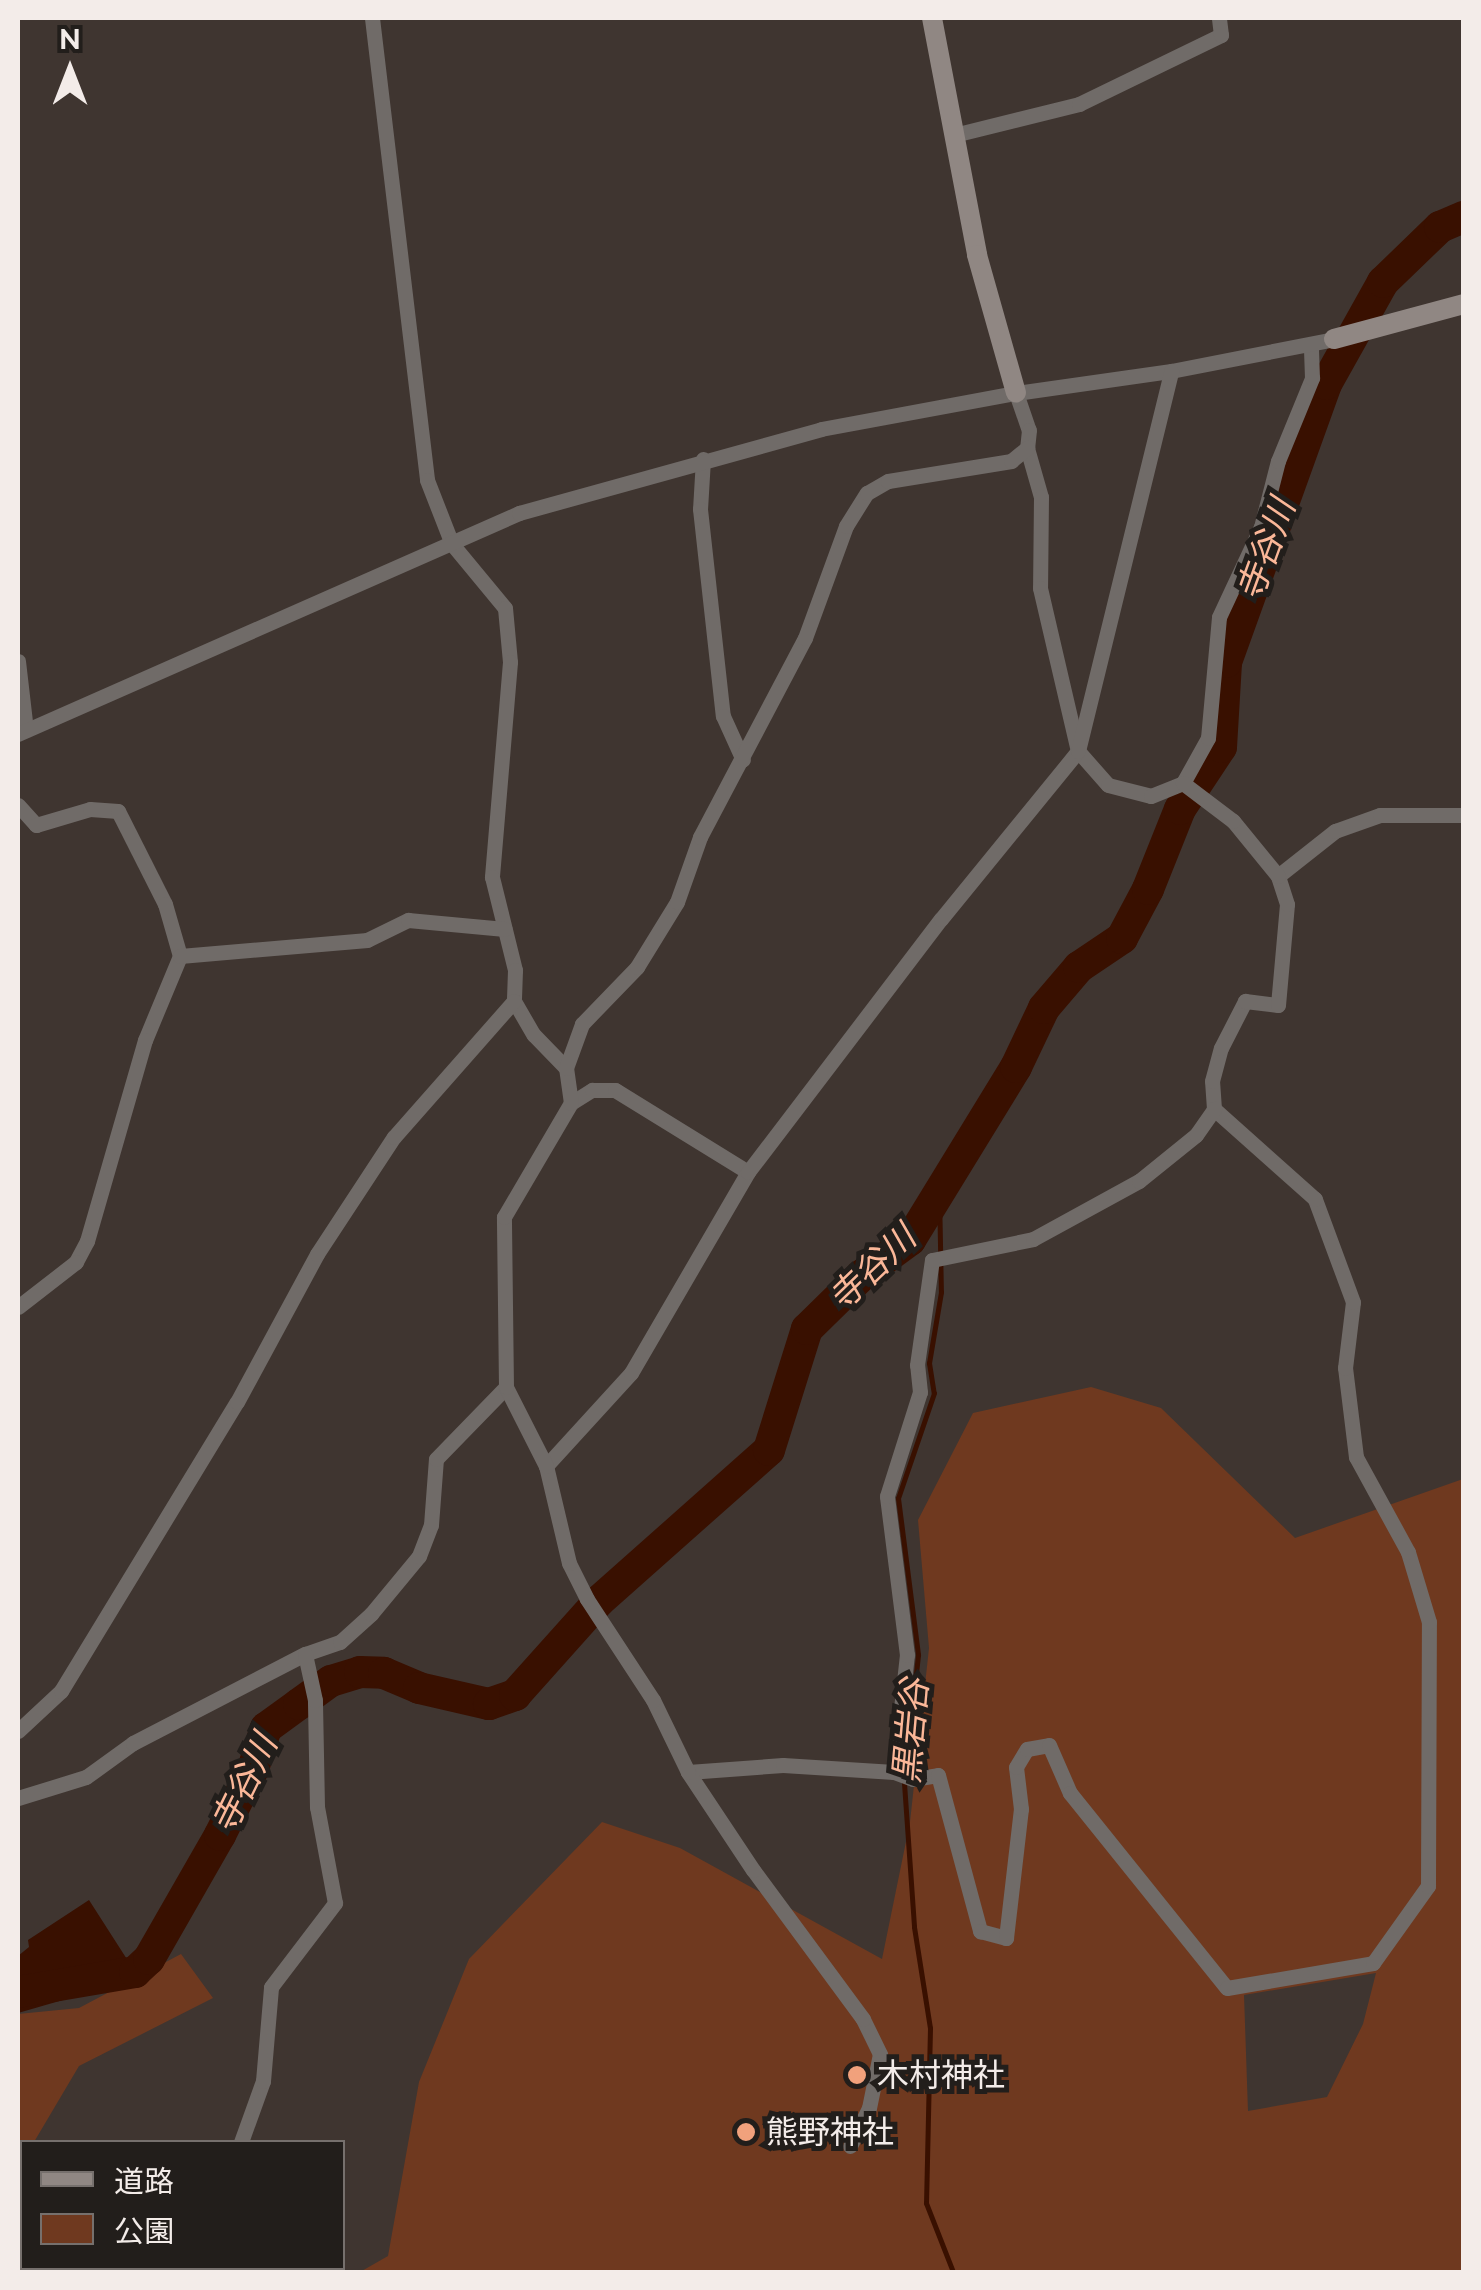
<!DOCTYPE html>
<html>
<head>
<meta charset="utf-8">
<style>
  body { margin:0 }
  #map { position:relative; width:1481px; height:2290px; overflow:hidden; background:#3f3530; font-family:Raleway,"Noto Sans JP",sans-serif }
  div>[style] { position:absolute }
  .green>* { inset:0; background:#6f391f }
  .water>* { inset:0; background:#391000 }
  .stream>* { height:5px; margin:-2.5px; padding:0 2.5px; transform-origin:2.5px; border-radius:2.5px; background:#391000 }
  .river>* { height:32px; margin:-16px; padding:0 16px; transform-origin:16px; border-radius:16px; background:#391000 }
  .street>* { height:15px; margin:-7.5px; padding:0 7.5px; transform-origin:7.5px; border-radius:7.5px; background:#706b68 }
  .secondary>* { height:20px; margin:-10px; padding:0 10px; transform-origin:10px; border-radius:10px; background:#908783 }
  .dots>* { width:28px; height:28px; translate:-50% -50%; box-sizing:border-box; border:5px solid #221e1b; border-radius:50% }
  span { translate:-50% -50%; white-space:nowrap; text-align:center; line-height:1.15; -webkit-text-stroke:10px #221e1b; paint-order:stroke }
  .poi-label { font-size:32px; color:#f3ece9 }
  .left { translate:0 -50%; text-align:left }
  .water-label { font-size:35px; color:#fbb798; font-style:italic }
  .frame { position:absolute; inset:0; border:20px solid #f3ece9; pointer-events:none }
  .legend { position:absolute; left:20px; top:2140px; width:325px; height:130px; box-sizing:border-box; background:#221e1b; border:2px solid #76706d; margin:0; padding:12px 18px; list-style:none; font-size:30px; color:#f3ece9 }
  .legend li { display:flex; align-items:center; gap:20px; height:50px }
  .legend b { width:50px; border:2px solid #76706d }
  .north { position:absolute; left:20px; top:20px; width:100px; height:100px; -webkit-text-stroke:8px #221e1b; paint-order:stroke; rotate:0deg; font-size:28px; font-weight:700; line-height:40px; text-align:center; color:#f3ece9 }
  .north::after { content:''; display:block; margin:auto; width:35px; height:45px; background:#f3ece9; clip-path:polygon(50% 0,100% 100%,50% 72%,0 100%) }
</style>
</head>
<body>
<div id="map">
  <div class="green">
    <div style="clip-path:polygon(evenodd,1091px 1387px,1161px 1408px,1295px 1538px,1463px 1479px,1463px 2272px,360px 2272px,388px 2256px,419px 2082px,469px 1959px,602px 1822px,680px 1848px,882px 1959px,910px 1822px,929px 1648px,918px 1520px,973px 1413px,1091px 1387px,1376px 1973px,1363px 2024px,1327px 2097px,1248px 2111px,1244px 1995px,1376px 1973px)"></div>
    <div style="clip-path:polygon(181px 1954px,213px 1998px,79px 2066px,34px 2142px,22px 2142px,18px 2171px,18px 2014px,79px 2008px)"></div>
  </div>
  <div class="water">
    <div style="clip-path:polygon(89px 1900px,139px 1978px,18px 2013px,18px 1956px,29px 1947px,28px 1940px)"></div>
  </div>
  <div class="stream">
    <div style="left:939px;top:1192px;width:100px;rotate:88.9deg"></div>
    <div style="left:941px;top:1292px;width:72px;rotate:99.6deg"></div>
    <div style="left:929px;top:1363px;width:30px;rotate:81deg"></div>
    <div style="left:934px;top:1393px;width:111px;rotate:108.9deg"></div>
    <div style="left:898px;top:1498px;width:158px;rotate:82.7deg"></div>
    <div style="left:918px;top:1655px;width:129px;rotate:96.2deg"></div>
    <div style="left:904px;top:1783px;width:144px;rotate:86deg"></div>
    <div style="left:914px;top:1927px;width:102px;rotate:81deg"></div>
    <div style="left:930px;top:2028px;width:175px;rotate:91.3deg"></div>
    <div style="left:926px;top:2203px;width:74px;rotate:68.6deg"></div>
  </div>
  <div class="river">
    <div style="left:18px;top:1992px;width:119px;rotate:-9.7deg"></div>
    <div style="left:135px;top:1972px;width:19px;rotate:-43deg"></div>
    <div style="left:149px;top:1959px;width:143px;rotate:-60.2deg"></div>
    <div style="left:220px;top:1835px;width:74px;rotate:-63.4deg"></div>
    <div style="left:253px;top:1769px;width:43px;rotate:-72.4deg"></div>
    <div style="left:266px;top:1728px;width:41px;rotate:-36deg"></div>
    <div style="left:299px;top:1704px;width:39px;rotate:-36deg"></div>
    <div style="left:331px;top:1681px;width:30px;rotate:-17deg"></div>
    <div style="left:360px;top:1672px;width:24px;rotate:2deg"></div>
    <div style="left:384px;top:1673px;width:38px;rotate:23deg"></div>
    <div style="left:419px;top:1688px;width:72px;rotate:12.9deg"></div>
    <div style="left:489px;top:1704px;width:28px;rotate:-19deg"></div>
    <div style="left:515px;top:1695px;width:126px;rotate:-48.2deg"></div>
    <div style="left:599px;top:1601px;width:227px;rotate:-41.6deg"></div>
    <div style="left:769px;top:1450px;width:127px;rotate:-72.6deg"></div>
    <div style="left:807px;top:1329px;width:76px;rotate:-44.5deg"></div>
    <div style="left:861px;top:1276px;width:61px;rotate:-36.3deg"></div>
    <div style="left:910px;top:1240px;width:203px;rotate:-58.5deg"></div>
    <div style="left:1016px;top:1067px;width:65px;rotate:-64.6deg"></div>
    <div style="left:1044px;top:1008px;width:54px;rotate:-49.5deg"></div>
    <div style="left:1079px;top:967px;width:52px;rotate:-34deg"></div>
    <div style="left:1122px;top:938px;width:55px;rotate:-62deg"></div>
    <div style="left:1148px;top:889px;width:86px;rotate:-68.2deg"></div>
    <div style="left:1180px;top:809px;width:74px;rotate:-56.5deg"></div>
    <div style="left:1221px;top:747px;width:85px;rotate:-86.6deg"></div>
    <div style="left:1226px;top:662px;width:295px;rotate:-70.2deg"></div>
    <div style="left:1326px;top:384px;width:117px;rotate:-60.8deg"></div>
    <div style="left:1383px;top:282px;width:79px;rotate:-44deg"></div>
    <div style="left:1440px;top:227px;width:26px;rotate:-23deg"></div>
  </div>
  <div class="street">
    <div style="left:372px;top:18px;width:465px;rotate:83.2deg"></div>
    <div style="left:427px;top:480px;width:69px;rotate:68.7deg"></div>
    <div style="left:452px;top:544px;width:83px;rotate:50.4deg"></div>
    <div style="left:505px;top:608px;width:54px;rotate:84.7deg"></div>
    <div style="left:510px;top:662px;width:216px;rotate:94.8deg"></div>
    <div style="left:492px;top:877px;width:96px;rotate:76.1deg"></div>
    <div style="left:515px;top:970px;width:31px;rotate:92deg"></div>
    <div style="left:514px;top:1001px;width:39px;rotate:60deg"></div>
    <div style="left:534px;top:1035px;width:46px;rotate:45.9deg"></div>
    <div style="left:954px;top:135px;width:129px;rotate:-13.9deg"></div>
    <div style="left:1079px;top:104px;width:158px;rotate:-25.9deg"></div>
    <div style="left:1221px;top:35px;width:17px;rotate:-97deg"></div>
    <div style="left:1016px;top:393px;width:39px;rotate:71deg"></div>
    <div style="left:1029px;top:430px;width:18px;rotate:96deg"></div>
    <div style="left:1027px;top:448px;width:51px;rotate:74.1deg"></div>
    <div style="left:1041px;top:497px;width:91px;rotate:90.6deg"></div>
    <div style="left:1040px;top:588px;width:167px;rotate:76.9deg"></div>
    <div style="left:1078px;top:751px;width:45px;rotate:48.6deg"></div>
    <div style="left:1108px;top:785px;width:44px;rotate:14.3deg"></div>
    <div style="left:1151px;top:796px;width:35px;rotate:-22deg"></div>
    <div style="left:1183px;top:783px;width:51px;rotate:-60.9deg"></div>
    <div style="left:1208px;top:738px;width:121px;rotate:-84.8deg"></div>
    <div style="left:1219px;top:617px;width:99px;rotate:-65deg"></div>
    <div style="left:1261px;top:527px;width:68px;rotate:-75.6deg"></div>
    <div style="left:1278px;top:461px;width:90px;rotate:-67.7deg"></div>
    <div style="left:1312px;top:378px;width:34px;rotate:-92deg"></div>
    <div style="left:703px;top:459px;width:50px;rotate:93.4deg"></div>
    <div style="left:700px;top:509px;width:208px;rotate:83.7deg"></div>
    <div style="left:723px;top:716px;width:48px;rotate:65.6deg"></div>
    <div style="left:18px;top:661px;width:69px;rotate:83.4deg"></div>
    <div style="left:18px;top:734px;width:548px;rotate:-23.8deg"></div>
    <div style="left:519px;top:513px;width:313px;rotate:-15.5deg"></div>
    <div style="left:821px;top:429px;width:198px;rotate:-10.5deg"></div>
    <div style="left:1016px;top:393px;width:157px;rotate:-8.1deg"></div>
    <div style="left:1171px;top:371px;width:166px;rotate:-11.1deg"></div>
    <div style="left:18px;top:805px;width:27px;rotate:48deg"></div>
    <div style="left:36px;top:825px;width:56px;rotate:-16.5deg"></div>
    <div style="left:90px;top:809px;width:28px;rotate:4deg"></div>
    <div style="left:118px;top:811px;width:104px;rotate:63.2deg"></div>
    <div style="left:165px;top:904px;width:54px;rotate:73.9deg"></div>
    <div style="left:180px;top:956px;width:91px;rotate:112.6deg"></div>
    <div style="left:145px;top:1040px;width:209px;rotate:106.1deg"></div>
    <div style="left:87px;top:1241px;width:24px;rotate:118deg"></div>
    <div style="left:76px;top:1262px;width:73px;rotate:142.2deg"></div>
    <div style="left:1278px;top:876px;width:73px;rotate:-38.3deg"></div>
    <div style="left:1335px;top:831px;width:48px;rotate:-19.6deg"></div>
    <div style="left:1380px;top:815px;width:84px"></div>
    <div style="left:180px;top:956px;width:188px;rotate:-4.9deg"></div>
    <div style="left:367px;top:940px;width:46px;rotate:-26deg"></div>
    <div style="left:408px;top:920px;width:97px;rotate:5.3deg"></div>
    <div style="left:571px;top:1103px;width:25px;rotate:-32deg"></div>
    <div style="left:592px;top:1090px;width:23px"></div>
    <div style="left:615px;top:1090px;width:156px;rotate:31.7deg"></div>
    <div style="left:546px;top:1466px;width:126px;rotate:-47.6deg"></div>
    <div style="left:631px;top:1373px;width:233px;rotate:-59.8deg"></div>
    <div style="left:748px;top:1172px;width:318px;rotate:-52.7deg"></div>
    <div style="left:941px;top:919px;width:217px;rotate:-50.8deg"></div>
    <div style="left:1078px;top:751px;width:391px;rotate:-76.2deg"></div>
    <div style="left:18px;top:1731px;width:59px;rotate:-42.9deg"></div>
    <div style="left:61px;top:1691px;width:338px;rotate:-58.7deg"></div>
    <div style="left:237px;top:1402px;width:168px;rotate:-61.6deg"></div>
    <div style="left:317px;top:1254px;width:140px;rotate:-56.7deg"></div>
    <div style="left:394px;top:1137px;width:181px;rotate:-48.6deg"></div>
    <div style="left:688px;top:1772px;width:95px;rotate:-4.2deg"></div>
    <div style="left:783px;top:1765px;width:111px;rotate:3.6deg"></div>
    <div style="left:894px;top:1772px;width:20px;rotate:20deg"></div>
    <div style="left:913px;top:1779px;width:25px;rotate:-9deg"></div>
    <div style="left:938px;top:1775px;width:162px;rotate:74.9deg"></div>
    <div style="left:980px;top:1931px;width:27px;rotate:15deg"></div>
    <div style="left:1006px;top:1938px;width:130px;rotate:-83.4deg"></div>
    <div style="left:1021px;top:1809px;width:42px;rotate:-96.8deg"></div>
    <div style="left:1016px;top:1767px;width:21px;rotate:-59deg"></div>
    <div style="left:1027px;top:1749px;width:22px;rotate:-10deg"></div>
    <div style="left:1049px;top:1745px;width:52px;rotate:66.4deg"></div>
    <div style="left:1070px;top:1793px;width:250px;rotate:51.2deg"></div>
    <div style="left:1227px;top:1988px;width:148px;rotate:-9.7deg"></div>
    <div style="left:1373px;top:1963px;width:95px;rotate:-54.5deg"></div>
    <div style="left:1428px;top:1886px;width:264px;rotate:-89.8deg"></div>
    <div style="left:1429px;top:1622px;width:73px;rotate:-106.7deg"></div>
    <div style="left:1408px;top:1552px;width:108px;rotate:-118.7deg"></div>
    <div style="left:1356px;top:1457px;width:90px;rotate:-97deg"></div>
    <div style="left:1345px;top:1368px;width:66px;rotate:-83.1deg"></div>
    <div style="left:1353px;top:1302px;width:110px;rotate:-110.3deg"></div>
    <div style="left:1315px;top:1199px;width:135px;rotate:-138.3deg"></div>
    <div style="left:1214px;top:1109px;width:28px;rotate:-94deg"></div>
    <div style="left:1212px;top:1081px;width:34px;rotate:-75deg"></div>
    <div style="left:1221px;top:1048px;width:53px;rotate:-62.9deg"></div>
    <div style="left:1245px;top:1001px;width:33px;rotate:7deg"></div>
    <div style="left:1278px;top:1005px;width:101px;rotate:-84.9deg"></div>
    <div style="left:1287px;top:904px;width:29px;rotate:-108deg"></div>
    <div style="left:1278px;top:876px;width:71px;rotate:-129.3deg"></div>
    <div style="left:1233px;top:821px;width:63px;rotate:-142.8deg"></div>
    <div style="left:894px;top:1772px;width:118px;rotate:-83.7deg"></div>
    <div style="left:907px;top:1655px;width:160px;rotate:-97.2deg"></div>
    <div style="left:887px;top:1496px;width:109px;rotate:-72.4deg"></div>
    <div style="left:920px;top:1392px;width:27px;rotate:-96deg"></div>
    <div style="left:917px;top:1365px;width:106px;rotate:-81.9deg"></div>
    <div style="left:932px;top:1260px;width:103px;rotate:-11.7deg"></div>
    <div style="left:1033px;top:1239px;width:121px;rotate:-28.7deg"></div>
    <div style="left:1139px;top:1181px;width:73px;rotate:-38.9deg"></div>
    <div style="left:1196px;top:1135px;width:32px;rotate:-55deg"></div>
    <div style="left:18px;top:1798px;width:71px;rotate:-17.2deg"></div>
    <div style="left:86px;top:1777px;width:58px;rotate:-35.9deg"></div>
    <div style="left:133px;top:1743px;width:194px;rotate:-27.4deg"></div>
    <div style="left:305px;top:1654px;width:37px;rotate:-19deg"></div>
    <div style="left:340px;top:1642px;width:42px;rotate:-42.1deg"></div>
    <div style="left:371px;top:1614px;width:75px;rotate:-50.4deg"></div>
    <div style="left:419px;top:1556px;width:33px;rotate:-69deg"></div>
    <div style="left:431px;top:1525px;width:66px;rotate:-85.7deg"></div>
    <div style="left:436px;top:1459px;width:100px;rotate:-45.8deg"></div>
    <div style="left:241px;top:2142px;width:65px;rotate:-70.2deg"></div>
    <div style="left:263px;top:2081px;width:94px;rotate:-85.1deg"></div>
    <div style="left:271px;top:1987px;width:106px;rotate:-52.7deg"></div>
    <div style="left:335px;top:1903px;width:98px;rotate:-100.6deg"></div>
    <div style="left:317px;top:1807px;width:107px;rotate:-91.1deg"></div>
    <div style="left:315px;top:1700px;width:47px;rotate:-102.3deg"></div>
    <div style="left:850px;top:2146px;width:42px;rotate:-63.4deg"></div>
    <div style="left:869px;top:2108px;width:55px;rotate:-78.5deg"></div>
    <div style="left:880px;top:2054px;width:39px;rotate:-116deg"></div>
    <div style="left:863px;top:2019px;width:185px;rotate:-126.4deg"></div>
    <div style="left:753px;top:1870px;width:118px;rotate:-123.6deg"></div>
    <div style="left:688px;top:1772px;width:80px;rotate:-115.9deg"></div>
    <div style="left:653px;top:1700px;width:121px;rotate:-123.2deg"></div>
    <div style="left:587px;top:1599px;width:40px;rotate:-116.6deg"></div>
    <div style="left:569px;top:1563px;width:100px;rotate:-103.3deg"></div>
    <div style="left:546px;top:1466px;width:89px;rotate:-116.9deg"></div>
    <div style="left:506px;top:1387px;width:170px;rotate:-90.7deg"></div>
    <div style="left:504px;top:1217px;width:132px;rotate:-59.6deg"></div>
    <div style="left:571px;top:1103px;width:35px;rotate:-98deg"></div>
    <div style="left:566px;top:1068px;width:47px;rotate:-70deg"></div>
    <div style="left:582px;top:1024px;width:79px;rotate:-46deg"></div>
    <div style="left:637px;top:967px;width:76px;rotate:-58.4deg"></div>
    <div style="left:677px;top:902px;width:69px;rotate:-70.5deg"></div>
    <div style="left:700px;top:837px;width:225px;rotate:-62.2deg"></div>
    <div style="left:805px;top:638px;width:119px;rotate:-69.9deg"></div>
    <div style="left:846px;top:526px;width:39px;rotate:-58deg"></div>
    <div style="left:867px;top:493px;width:24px;rotate:-30deg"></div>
    <div style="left:888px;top:481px;width:125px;rotate:-9.2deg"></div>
    <div style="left:1011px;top:461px;width:21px;rotate:-39deg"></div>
    <div style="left:84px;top:2272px;width:10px;rotate:-24deg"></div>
  </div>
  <div class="secondary">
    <div style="left:932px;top:18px;width:241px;rotate:79.2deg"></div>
    <div style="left:977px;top:255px;width:143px;rotate:74.2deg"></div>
    <div style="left:1334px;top:339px;width:135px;rotate:-15.1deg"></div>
  </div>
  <div class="dots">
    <div style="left:857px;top:2075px;background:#f1a17c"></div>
    <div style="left:746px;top:2132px;background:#f1a17c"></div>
  </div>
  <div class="poi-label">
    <span class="left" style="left:877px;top:2075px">木村神社</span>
    <span class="left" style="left:766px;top:2132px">熊野神社</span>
  </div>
  <div class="water-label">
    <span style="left:1266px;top:550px;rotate:-70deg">寺谷川</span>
    <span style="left:872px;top:1268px;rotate:-44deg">寺谷川</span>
    <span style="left:911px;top:1731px;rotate:-85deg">黒岩谷</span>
    <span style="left:244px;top:1784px;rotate:-64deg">寺谷川</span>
  </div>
  <div class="frame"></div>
  <ul class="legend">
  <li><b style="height:12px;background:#908783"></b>道路</li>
  <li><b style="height:28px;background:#6f391f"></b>公園</li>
  </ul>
  <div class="north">N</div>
</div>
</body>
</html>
